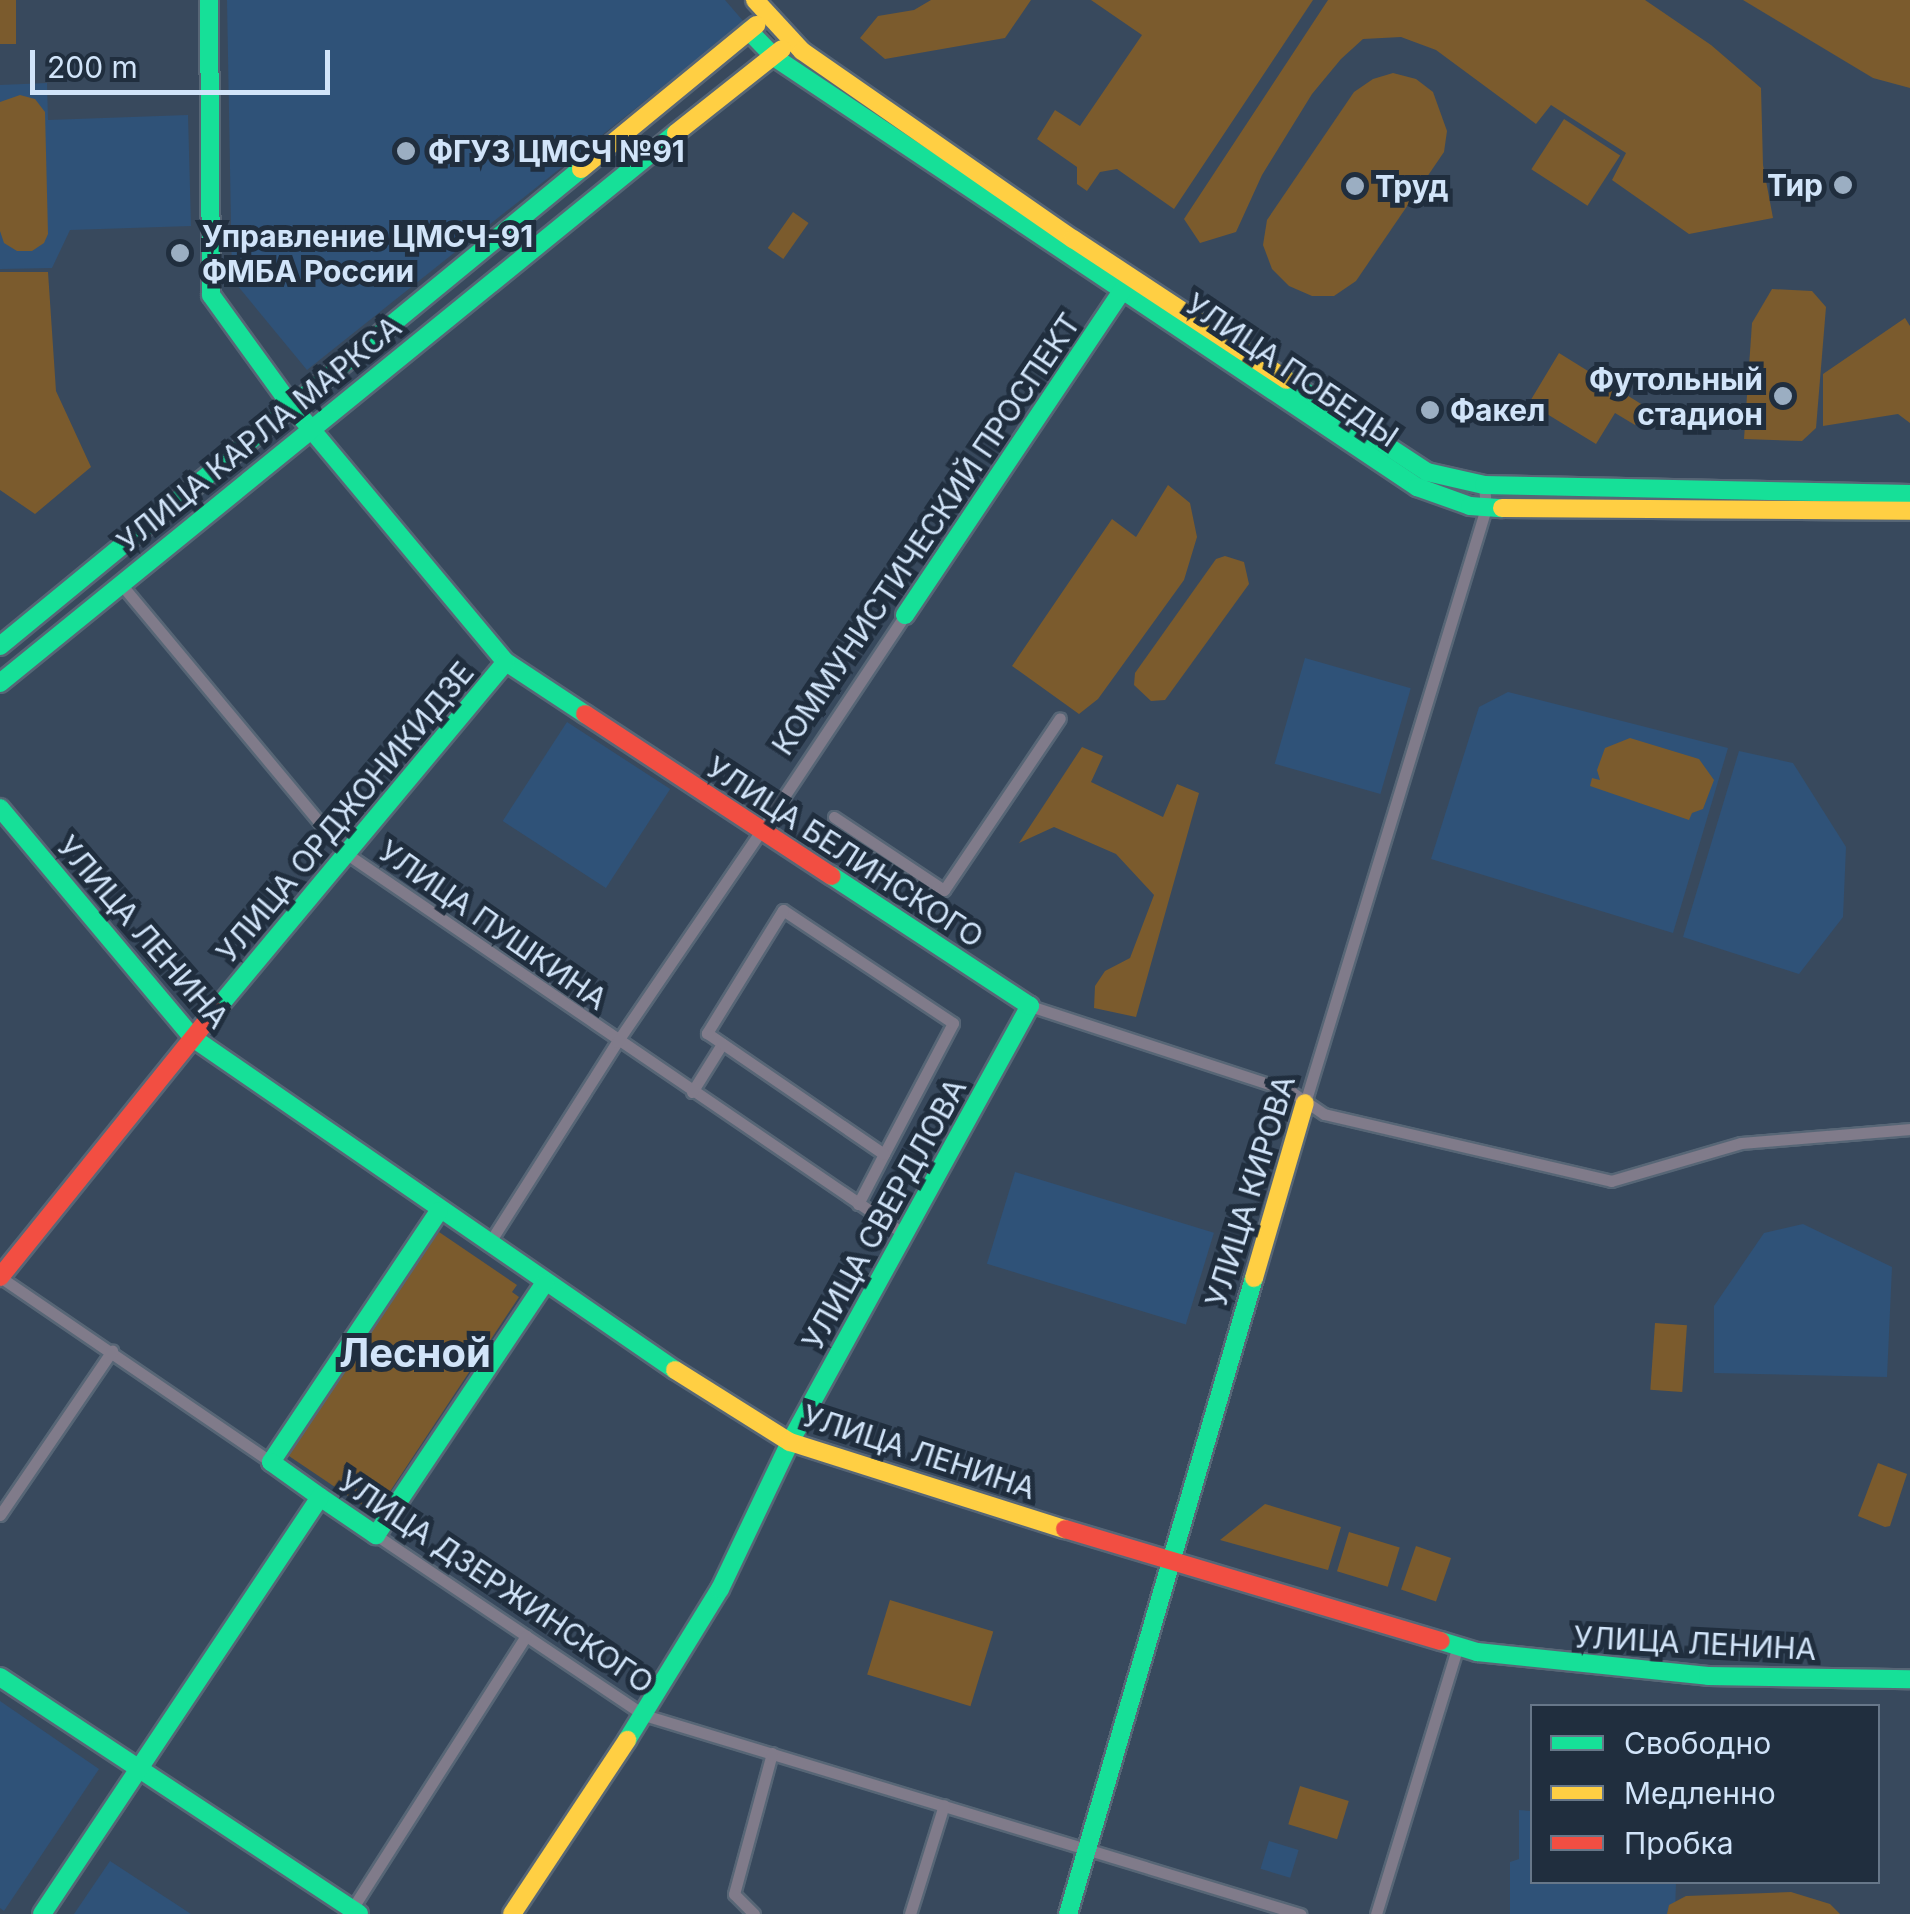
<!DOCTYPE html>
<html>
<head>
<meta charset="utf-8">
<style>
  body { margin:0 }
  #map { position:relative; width:1910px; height:1914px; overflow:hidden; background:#38495d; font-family:Inter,sans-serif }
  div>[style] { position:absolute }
  .built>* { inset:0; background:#2f5278; transform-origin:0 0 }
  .green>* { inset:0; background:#7b5b2d; transform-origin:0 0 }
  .roads { filter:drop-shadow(2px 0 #576676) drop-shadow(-2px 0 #576676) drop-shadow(0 2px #576676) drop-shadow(0 -2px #576676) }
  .street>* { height:11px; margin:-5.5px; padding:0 5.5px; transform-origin:5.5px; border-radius:5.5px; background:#807b8a }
  .fast>* { height:18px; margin:-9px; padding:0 9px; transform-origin:9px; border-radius:9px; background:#16e098 }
  .slow>* { height:18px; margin:-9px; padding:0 9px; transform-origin:9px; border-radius:9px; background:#ffcf43 }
  .jam>* { height:18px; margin:-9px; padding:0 9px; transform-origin:9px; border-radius:9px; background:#f24e42 }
  .dots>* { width:28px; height:28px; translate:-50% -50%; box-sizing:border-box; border:5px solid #202e3e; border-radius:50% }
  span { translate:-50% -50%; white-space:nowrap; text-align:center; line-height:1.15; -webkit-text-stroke:10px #202e3e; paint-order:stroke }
  .poi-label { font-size:30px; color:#d1e4f9; font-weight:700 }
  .left { translate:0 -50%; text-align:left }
  .right { translate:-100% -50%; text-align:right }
  .street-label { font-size:30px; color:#d1e4f9 }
  .district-label { font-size:40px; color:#d1e4f9; font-weight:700 }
  .legend { position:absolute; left:1530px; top:1704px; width:350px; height:180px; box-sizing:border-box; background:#202e3e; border:2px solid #677789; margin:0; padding:12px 18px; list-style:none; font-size:30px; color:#d1e4f9 }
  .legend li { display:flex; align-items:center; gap:20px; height:50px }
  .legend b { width:50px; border:2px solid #677789 }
  .scale { position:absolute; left:30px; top:50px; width:300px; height:45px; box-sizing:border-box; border:5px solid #d1e4f9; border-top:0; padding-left:12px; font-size:30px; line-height:35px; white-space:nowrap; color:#d1e4f9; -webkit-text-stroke:8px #202e3e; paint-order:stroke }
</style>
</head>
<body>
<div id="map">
  <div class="built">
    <div style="clip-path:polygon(227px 0,725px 0,744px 22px,307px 370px,232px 279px)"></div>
    <div style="clip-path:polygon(47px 83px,48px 120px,188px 115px,191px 226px,70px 230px,52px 268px,0 269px,0 85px)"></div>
    <div style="left:1305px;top:658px;width:110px;height:110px;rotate:16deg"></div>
    <div style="clip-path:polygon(1508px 692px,1728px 748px,1673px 933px,1431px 859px,1479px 707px)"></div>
    <div style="left:567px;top:722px;width:123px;height:118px;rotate:33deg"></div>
    <div style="clip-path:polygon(1739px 751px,1793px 763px,1846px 847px,1843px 917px,1799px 974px,1683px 937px)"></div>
    <div style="left:1015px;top:1172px;width:208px;height:96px;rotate:17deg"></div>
    <div style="clip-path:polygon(1803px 1224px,1892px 1267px,1887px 1377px,1714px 1373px,1714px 1306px,1764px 1233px)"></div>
    <div style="clip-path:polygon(0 1701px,99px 1769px,4px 1911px,0 1908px)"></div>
    <div style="clip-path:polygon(1519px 1810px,1532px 1811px,1532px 1882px,1676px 1882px,1675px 1914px,1510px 1914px,1510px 1862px,1519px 1859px)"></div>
    <div style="left:1269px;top:1841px;width:31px;height:29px;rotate:17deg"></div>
    <div style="clip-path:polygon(110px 1861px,191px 1914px,74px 1914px)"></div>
  </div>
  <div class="green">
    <div style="left:0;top:0;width:16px;height:44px"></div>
    <div style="clip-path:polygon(931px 0,1031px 0,1005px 38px,885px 59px,860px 38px,878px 16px,914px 10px)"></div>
    <div style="clip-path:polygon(1091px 0,1313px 0,1174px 209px,1117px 169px,1100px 172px,1087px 191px,1077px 184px,1077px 167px,1037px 139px,1055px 110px,1080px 126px,1142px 35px)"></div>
    <div style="clip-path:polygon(1328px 0,1645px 0,1711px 45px,1761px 88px,1763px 165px,1773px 218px,1689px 234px,1612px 180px,1626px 153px,1551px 105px,1536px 124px,1436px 50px,1401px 37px,1363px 39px,1341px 59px,1312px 94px,1262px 175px,1236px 232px,1200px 243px,1184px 219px)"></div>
    <div style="clip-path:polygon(1743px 0,1910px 0,1910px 88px,1873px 78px)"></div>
    <div style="clip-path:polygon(1393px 73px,1416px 79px,1433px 92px,1447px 131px,1444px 152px,1356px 281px,1334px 296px,1312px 296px,1289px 286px,1272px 269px,1263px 245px,1267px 220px,1354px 92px,1373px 79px)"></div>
    <div style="clip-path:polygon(20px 95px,35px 99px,45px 112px,48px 234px,44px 243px,32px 251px,17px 251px,4px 243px,0 231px,0 102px)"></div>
    <div style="left:1564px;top:119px;width:67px;height:60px;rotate:33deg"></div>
    <div style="left:793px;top:212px;width:19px;height:44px;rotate:35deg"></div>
    <div style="clip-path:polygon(0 272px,48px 272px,56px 391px,91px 467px,35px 514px,0 490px)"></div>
    <div style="clip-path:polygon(1772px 289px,1812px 291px,1826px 307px,1816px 428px,1802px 441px,1744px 439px,1752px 323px)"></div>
    <div style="clip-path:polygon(1905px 318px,1910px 326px,1910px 423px,1898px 414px,1823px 426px,1823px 374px)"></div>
    <div style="clip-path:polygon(1559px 353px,1646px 407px,1635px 425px,1615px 413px,1596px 444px,1529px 403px)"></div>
    <div style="clip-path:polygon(1168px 485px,1190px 503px,1197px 537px,1184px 580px,1098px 699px,1079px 714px,1012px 666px,1112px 519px,1136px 537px)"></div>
    <div style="clip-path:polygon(1225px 556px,1244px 562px,1249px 584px,1165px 700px,1151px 701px,1134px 685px,1135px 673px,1216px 559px)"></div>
    <div style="clip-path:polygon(1630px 738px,1699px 759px,1714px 780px,1703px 809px,1692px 813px,1689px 820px,1590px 786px,1592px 778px,1600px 780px,1597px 770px,1605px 748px)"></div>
    <div style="clip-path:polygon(1082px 747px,1103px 756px,1091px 782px,1163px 817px,1177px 784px,1199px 793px,1136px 1017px,1094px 1008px,1095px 986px,1105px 971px,1130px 958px,1154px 895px,1116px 854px,1054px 827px,1019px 843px)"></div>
    <div style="clip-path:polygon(439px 1232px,517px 1285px,512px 1292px,519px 1297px,375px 1514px,283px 1452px,426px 1236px,433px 1240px)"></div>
    <div style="left:1655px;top:1323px;width:32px;height:67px;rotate:4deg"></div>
    <div style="clip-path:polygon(1878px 1463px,1907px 1474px,1890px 1526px,1885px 1527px,1858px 1516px)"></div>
    <div style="clip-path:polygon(1265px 1504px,1341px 1527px,1328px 1570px,1220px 1540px)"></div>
    <div style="left:1349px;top:1532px;width:53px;height:41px;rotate:17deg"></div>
    <div style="left:1416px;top:1546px;width:37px;height:46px;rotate:19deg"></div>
    <div style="left:890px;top:1600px;width:108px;height:78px;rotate:17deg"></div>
    <div style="left:1300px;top:1786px;width:51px;height:40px;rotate:17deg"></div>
    <div style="clip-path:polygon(1791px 1892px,1830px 1904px,1840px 1914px,1667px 1914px,1669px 1905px,1686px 1896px)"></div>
  </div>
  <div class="roads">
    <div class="street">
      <div style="left:120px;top:583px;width:350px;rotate:50.2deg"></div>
      <div style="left:344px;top:852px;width:678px;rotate:34.3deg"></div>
      <div style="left:834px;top:817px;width:132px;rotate:33.6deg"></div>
      <div style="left:944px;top:890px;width:207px;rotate:-56deg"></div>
      <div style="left:767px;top:822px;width:249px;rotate:-56.3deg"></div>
      <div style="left:1030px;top:1006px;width:274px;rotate:18.1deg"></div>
      <div style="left:1290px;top:1091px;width:41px;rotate:34.1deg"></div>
      <div style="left:1324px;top:1114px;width:295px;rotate:13.1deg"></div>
      <div style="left:1611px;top:1181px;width:135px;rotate:-16.3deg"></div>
      <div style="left:1741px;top:1143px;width:170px;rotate:-4.7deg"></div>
      <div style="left:692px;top:1092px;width:57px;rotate:-58deg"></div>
      <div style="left:1305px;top:1103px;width:622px;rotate:-73.08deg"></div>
      <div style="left:1486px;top:508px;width:23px;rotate:-95deg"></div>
      <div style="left:858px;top:1204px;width:56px;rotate:-62.5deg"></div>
      <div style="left:884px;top:1154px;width:148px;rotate:-62.2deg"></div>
      <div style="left:953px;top:1023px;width:204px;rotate:-146.4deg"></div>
      <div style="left:783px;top:910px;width:145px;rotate:121.7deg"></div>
      <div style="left:707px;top:1033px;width:214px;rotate:34.4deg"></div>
      <div style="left:488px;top:1245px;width:241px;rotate:-57.6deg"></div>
      <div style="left:617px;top:1042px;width:247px;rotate:-55.7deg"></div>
      <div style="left:0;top:1277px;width:328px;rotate:34.3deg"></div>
      <div style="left:0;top:1515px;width:199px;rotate:-55.7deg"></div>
      <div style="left:376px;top:1535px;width:323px;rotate:33.9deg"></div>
      <div style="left:644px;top:1715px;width:686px;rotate:16.88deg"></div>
      <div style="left:352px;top:1909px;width:324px;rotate:-57.5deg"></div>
      <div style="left:754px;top:1914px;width:28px;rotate:-135deg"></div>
      <div style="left:734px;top:1894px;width:146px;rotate:-74.9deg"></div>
      <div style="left:910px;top:1914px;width:114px;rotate:-72.7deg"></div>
      <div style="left:1376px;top:1914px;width:273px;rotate:-73deg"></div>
    </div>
    <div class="fast">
      <div style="left:209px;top:0;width:295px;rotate:89.6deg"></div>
      <div style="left:211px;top:295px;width:135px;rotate:54.1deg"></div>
      <div style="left:290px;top:404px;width:336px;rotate:50.1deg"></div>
      <div style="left:506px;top:662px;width:95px;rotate:33.4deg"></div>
      <div style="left:749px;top:31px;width:36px;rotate:46deg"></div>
      <div style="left:774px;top:57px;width:774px;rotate:33.77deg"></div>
      <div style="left:1417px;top:487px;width:56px;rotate:19.7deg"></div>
      <div style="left:1470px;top:506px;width:32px;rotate:4deg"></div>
      <div style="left:1287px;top:380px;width:168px;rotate:33.3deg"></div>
      <div style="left:1427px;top:472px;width:58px;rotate:12.8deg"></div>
      <div style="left:1484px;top:485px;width:426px;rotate:1.2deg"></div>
      <div style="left:905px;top:615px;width:399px;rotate:-56.2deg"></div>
      <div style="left:0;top:646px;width:752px;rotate:-39.39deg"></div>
      <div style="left:0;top:683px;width:871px;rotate:-39.13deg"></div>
      <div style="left:0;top:808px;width:300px;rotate:50deg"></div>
      <div style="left:193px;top:1038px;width:585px;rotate:34.56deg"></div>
      <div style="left:215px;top:1011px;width:454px;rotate:-50.2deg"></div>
      <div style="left:439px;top:1211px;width:302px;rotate:123.8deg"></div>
      <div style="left:271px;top:1462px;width:60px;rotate:35.5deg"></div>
      <div style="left:320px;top:1497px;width:68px;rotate:34.2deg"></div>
      <div style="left:376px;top:1535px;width:303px;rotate:-56.2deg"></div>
      <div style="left:1441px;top:1641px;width:38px;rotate:17deg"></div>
      <div style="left:1477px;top:1652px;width:232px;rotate:5.9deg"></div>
      <div style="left:1708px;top:1676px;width:202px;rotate:0.9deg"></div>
      <div style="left:0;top:1677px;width:430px;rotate:33.4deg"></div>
      <div style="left:627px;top:1740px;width:177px;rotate:-58.4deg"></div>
      <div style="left:720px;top:1589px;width:163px;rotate:-64.5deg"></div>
      <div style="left:790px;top:1442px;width:498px;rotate:-61.2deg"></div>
      <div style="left:1030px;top:1006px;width:237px;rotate:-146.7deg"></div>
      <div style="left:42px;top:1914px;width:501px;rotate:-56.31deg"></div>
      <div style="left:1068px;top:1914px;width:663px;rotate:-73.7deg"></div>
    </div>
    <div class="slow">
      <div style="left:755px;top:0;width:69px;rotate:47.3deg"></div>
      <div style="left:802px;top:51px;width:330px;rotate:34.8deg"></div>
      <div style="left:1073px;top:239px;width:256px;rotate:33.4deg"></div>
      <div style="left:676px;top:133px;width:135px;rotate:-38.4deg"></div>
      <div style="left:581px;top:169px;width:227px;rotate:-39.4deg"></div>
      <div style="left:1502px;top:508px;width:408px;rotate:0.4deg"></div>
      <div style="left:1254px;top:1278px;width:182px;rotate:-73.8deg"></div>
      <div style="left:675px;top:1370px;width:136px;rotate:32.1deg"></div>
      <div style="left:790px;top:1442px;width:288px;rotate:17.6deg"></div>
      <div style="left:512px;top:1914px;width:209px;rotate:-56.5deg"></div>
    </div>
    <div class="jam">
      <div style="left:585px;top:714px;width:295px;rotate:33.3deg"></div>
      <div style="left:0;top:1277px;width:342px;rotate:-51.1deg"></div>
      <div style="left:1065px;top:1529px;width:392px;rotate:16.6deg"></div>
    </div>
  </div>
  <div class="dots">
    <div style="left:406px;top:151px;background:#9baec2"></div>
    <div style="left:1843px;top:185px;background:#9baec2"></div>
    <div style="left:1355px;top:186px;background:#9baec2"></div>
    <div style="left:180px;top:253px;background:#9baec2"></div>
    <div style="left:1783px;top:396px;background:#9baec2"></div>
    <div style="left:1430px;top:410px;background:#9baec2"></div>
  </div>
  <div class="poi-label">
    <span class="left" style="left:428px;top:151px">ФГУЗ ЦМСЧ №91</span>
    <span class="right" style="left:1823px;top:185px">Тир</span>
    <span class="left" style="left:1375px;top:186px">Труд</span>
    <span class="left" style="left:202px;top:253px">Управление ЦМСЧ-91<br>ФМБА России</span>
    <span class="right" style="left:1763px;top:396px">Футольный<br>стадион</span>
    <span class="left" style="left:1450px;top:410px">Факел</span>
  </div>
  <div class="street-label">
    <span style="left:1292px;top:370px;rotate:34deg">УЛИЦА ПОБЕДЫ</span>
    <span style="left:259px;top:434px;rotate:-39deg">УЛИЦА КАРЛА МАРКСА</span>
    <span style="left:926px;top:534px;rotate:-56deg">КОММУНИСТИЧЕСКИЙ ПРОСПЕКТ</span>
    <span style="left:345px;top:812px;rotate:-50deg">УЛИЦА ОРДЖОНИКИДЗЕ</span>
    <span style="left:845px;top:852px;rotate:33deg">УЛИЦА БЕЛИНСКОГО</span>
    <span style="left:493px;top:925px;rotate:35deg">УЛИЦА ПУШКИНА</span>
    <span style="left:143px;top:932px;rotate:49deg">УЛИЦА ЛЕНИНА</span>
    <span style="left:1250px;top:1191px;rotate:-73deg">УЛИЦА КИРОВА</span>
    <span style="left:884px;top:1214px;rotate:-61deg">УЛИЦА СВЕРДЛОВА</span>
    <span style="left:919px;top:1452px;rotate:18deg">УЛИЦА ЛЕНИНА</span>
    <span style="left:496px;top:1582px;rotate:34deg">УЛИЦА ДЗЕРЖИНСКОГО</span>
    <span style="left:1695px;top:1643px;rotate:3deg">УЛИЦА ЛЕНИНА</span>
  </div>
  <div class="district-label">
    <span style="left:415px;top:1353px">Лесной</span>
  </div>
  <ul class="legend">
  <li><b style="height:12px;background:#16e098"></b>Свободно</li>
  <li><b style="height:12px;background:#ffcf43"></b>Медленно</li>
  <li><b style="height:12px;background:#f24e42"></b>Пробка</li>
  </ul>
  <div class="scale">200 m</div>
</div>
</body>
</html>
